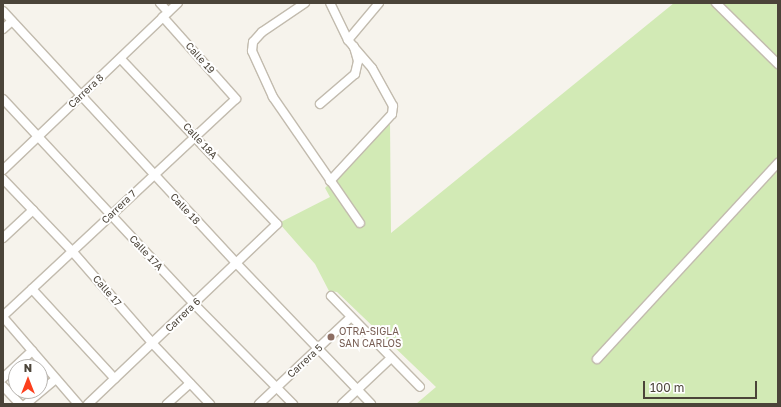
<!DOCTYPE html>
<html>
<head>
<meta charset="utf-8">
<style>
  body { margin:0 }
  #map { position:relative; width:781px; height:407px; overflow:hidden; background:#f6f3ec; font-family:"Golos Text",sans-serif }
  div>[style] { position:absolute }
  .green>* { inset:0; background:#d2eab5 }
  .roads { filter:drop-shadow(1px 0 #c2bbae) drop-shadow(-1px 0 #c2bbae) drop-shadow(0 1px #c2bbae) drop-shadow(0 -1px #c2bbae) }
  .minor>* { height:8px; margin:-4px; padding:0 4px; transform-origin:4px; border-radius:4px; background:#fff }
  .dots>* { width:11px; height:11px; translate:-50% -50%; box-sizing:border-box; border:2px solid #fff; border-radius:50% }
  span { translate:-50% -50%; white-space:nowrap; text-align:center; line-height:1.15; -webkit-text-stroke:4px #fff; paint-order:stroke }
  .street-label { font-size:10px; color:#4b4439 }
  .education-label { font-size:10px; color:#785e54 }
  .left { translate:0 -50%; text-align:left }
  .frame { position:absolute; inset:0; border:4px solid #4b4439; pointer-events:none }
  .north { position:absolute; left:8px; top:359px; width:40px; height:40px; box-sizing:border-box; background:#fff; border:1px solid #b7b4b0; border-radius:50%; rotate:0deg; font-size:11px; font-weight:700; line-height:16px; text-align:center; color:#4b4439 }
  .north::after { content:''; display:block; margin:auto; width:14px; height:18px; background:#fc3f1d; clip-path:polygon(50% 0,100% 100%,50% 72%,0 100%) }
  .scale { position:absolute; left:643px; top:381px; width:114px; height:18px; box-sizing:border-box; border:2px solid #4b4439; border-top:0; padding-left:5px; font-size:12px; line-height:14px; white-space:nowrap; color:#4b4439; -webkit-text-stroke:3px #fff; paint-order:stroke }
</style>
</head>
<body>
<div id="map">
  <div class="green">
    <div style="clip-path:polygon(674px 3px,778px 3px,778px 404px,416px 404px,436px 387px,337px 292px,329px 291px,315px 264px,279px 223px,330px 197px,325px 188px,390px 121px,391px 233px)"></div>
  </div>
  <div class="roads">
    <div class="minor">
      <div style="left:160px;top:3px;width:12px;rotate:48deg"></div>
      <div style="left:305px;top:3px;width:52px;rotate:146deg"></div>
      <div style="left:262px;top:32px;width:13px;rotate:132deg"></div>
      <div style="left:253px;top:42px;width:9px;rotate:96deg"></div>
      <div style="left:252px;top:51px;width:51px;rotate:65.5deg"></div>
      <div style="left:273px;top:97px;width:153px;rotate:55.4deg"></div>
      <div style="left:716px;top:3px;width:87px;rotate:44.5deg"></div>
      <div style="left:3px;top:11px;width:343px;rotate:47.2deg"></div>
      <div style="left:236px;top:263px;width:195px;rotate:46.2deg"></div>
      <div style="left:3px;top:29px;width:12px;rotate:-42deg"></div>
      <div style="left:348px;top:40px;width:48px;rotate:-50deg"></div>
      <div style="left:3px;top:99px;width:280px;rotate:47deg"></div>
      <div style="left:194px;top:304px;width:141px;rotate:45.3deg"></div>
      <div style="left:320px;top:104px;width:46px;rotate:-40.6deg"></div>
      <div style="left:355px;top:74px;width:13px;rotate:-77deg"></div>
      <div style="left:358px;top:61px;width:15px;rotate:-106deg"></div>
      <div style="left:354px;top:47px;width:9px;rotate:-131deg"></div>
      <div style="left:348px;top:40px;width:41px;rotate:-115.9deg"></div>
      <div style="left:3px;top:170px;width:242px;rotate:-43.7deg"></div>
      <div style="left:3px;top:179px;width:100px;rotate:46.2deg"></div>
      <div style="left:72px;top:251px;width:123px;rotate:48.9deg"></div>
      <div style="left:153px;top:344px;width:83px;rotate:46.5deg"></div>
      <div style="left:330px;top:181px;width:91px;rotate:-47.2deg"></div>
      <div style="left:392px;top:114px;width:8px;rotate:-83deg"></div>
      <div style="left:393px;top:106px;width:43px;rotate:-118.9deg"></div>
      <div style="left:372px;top:68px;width:28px;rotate:-131deg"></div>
      <div style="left:3px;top:238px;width:41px;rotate:-43deg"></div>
      <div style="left:32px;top:289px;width:122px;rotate:47.3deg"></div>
      <div style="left:331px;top:296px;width:127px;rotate:45.6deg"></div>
      <div style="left:3px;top:316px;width:318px;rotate:-43deg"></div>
      <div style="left:236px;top:99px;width:110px;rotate:-131.7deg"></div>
      <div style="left:3px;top:317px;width:115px;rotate:49.2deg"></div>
      <div style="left:597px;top:359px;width:267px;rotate:-47.3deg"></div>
      <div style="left:3px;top:378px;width:40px;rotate:-43deg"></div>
      <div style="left:3px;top:386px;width:25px;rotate:47deg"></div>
      <div style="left:26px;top:404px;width:39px;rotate:-40deg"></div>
      <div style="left:88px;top:404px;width:261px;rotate:-43.6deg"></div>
      <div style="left:277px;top:224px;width:227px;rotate:-133.4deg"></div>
      <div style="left:167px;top:404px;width:31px;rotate:-42deg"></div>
      <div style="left:259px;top:404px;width:125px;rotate:-43.4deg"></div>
      <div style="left:342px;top:404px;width:67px;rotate:-43.2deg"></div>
    </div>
  </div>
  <div class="dots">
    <div style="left:331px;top:337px;background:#8d6e63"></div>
  </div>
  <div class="street-label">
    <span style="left:200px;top:58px;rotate:48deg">Calle 19</span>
    <span style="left:86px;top:91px;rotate:-43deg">Carrera 8</span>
    <span style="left:200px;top:141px;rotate:47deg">Calle 18A</span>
    <span style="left:119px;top:207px;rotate:-44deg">Carrera 7</span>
    <span style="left:185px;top:209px;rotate:47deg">Calle 18</span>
    <span style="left:146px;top:253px;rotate:47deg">Calle 17A</span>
    <span style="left:107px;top:291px;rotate:49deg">Calle 17</span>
    <span style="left:183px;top:315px;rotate:-44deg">Carrera 6</span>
    <span style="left:305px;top:361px;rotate:-43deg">Carrera 5</span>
  </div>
  <div class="education-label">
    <span class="left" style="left:339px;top:337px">OTRA-SIGLA<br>SAN CARLOS</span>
  </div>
  <div class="frame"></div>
  <div class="north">N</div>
  <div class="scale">100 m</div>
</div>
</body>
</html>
